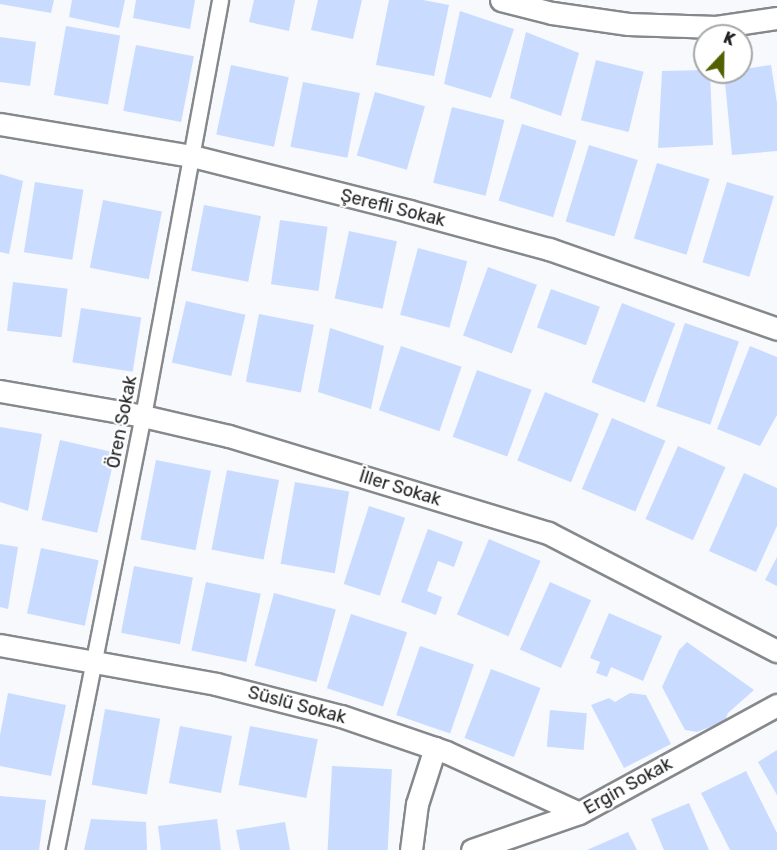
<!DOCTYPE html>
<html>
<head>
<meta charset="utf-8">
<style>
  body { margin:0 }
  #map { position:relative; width:777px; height:850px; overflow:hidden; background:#f7f9fd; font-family:Rubik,sans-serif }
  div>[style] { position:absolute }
  .building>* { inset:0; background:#c9dcff; transform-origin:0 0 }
  .roads { filter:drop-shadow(2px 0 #86898c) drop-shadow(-2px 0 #86898c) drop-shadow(0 2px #86898c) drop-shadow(0 -2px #86898c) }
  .pedestrian>* { height:15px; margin:-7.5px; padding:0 7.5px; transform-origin:7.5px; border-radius:7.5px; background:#fff }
  .minor>* { height:21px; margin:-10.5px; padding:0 10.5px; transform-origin:10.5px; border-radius:10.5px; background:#fff }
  span { translate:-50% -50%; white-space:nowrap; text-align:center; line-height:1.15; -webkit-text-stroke:4.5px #fff; paint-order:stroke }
  .street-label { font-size:18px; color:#212223 }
  .north { position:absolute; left:693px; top:24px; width:60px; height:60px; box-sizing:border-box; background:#fff; border:2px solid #a6a7a7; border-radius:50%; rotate:22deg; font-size:16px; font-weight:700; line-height:24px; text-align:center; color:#212223 }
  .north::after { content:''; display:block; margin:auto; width:21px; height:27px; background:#526000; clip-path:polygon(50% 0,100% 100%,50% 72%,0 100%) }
</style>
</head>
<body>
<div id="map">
  <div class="building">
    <div style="clip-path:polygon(0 0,54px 0,51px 13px,0 4px)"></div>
    <div style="clip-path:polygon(72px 0,125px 0,119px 28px,69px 17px)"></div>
    <div style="clip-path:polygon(136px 0,195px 0,190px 29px,133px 18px)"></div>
    <div style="clip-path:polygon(254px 0,295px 0,289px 31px,249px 22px)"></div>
    <div style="clip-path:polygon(318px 0,362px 0,353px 39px,311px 30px)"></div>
    <div style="clip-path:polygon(389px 0,423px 0,449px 5px,434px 76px,376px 65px)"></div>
    <div style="clip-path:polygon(460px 11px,514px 29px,491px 98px,444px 84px)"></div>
    <div style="left:66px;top:26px;width:55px;height:70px;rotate:10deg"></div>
    <div style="clip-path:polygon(526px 32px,579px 53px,561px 116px,510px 98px)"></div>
    <div style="clip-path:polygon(0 37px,36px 42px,30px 86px,0 82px)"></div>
    <div style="left:136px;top:45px;width:59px;height:67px;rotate:11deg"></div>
    <div style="left:596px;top:60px;width:49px;height:62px;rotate:14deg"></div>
    <div style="left:231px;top:65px;width:59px;height:71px;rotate:12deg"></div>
    <div style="clip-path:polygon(771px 65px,777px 103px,777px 151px,732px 155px,724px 72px)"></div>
    <div style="clip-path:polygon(705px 70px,710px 72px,713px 145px,658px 148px,662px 71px)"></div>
    <div style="left:303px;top:82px;width:58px;height:66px;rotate:11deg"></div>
    <div style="left:375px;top:92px;width:52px;height:66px;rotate:16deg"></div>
    <div style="left:452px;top:107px;width:54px;height:78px;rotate:14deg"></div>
    <div style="left:522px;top:124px;width:57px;height:80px;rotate:17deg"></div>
    <div style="left:589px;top:145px;width:51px;height:80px;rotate:17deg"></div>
    <div style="left:657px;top:163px;width:55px;height:79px;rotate:17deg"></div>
    <div style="clip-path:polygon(0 174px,23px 181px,9px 254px,0 252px)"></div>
    <div style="left:35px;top:182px;width:49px;height:71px;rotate:9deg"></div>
    <div style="left:727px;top:182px;width:49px;height:84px;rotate:17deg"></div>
    <div style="left:103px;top:200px;width:60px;height:69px;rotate:11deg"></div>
    <div style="left:204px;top:205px;width:58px;height:67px;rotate:11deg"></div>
    <div style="left:280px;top:220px;width:48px;height:65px;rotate:8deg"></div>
    <div style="left:349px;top:231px;width:49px;height:69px;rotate:12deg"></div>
    <div style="left:418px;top:248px;width:51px;height:69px;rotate:15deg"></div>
    <div style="left:488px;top:267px;width:52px;height:73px;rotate:20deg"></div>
    <div style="left:13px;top:282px;width:55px;height:49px;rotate:7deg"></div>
    <div style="left:551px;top:289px;width:52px;height:41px;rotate:20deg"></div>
    <div style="left:186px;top:301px;width:61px;height:63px;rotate:13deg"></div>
    <div style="left:622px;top:303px;width:57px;height:85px;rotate:21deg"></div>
    <div style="left:81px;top:308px;width:61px;height:55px;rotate:9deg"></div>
    <div style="left:259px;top:314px;width:56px;height:69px;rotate:11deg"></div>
    <div style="left:685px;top:323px;width:57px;height:88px;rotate:19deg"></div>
    <div style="clip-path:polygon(330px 328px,384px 346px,371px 409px,318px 392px)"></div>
    <div style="left:401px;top:346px;width:64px;height:68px;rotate:19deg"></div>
    <div style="clip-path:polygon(750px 346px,777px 357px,777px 415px,760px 446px,717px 429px)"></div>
    <div style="left:477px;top:370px;width:58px;height:71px;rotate:20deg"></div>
    <div style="left:545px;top:392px;width:58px;height:74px;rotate:22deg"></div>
    <div style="left:612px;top:418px;width:58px;height:77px;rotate:23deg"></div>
    <div style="clip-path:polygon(0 427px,42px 434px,28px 511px,0 502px)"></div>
    <div style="left:60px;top:440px;width:57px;height:82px;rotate:13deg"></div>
    <div style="left:678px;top:446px;width:52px;height:80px;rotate:24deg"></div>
    <div style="left:156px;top:460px;width:56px;height:81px;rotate:11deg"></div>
    <div style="left:227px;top:470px;width:53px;height:81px;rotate:11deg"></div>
    <div style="clip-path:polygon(744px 473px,777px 488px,777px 526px,756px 572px,709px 551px)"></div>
    <div style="left:295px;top:482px;width:55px;height:83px;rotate:10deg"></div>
    <div style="left:369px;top:506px;width:38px;height:82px;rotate:18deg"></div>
    <div style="clip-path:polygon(428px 529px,463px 542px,454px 567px,438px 561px,427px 591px,442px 597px,436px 615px,401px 602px)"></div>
    <div style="left:489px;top:539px;width:56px;height:82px;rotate:23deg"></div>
    <div style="clip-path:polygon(0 544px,18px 547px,8px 609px,0 607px)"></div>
    <div style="left:41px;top:548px;width:59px;height:67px;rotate:12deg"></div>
    <div style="clip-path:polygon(777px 557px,777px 586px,765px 580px)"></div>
    <div style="left:134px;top:566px;width:60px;height:68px;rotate:11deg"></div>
    <div style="left:206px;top:582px;width:56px;height:70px;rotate:12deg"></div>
    <div style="left:550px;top:582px;width:45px;height:74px;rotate:24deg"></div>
    <div style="left:274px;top:593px;width:64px;height:75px;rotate:15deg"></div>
    <div style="clip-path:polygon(609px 613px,662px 636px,643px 681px,611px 667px,607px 677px,596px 673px,600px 662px,590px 658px)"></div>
    <div style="left:351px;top:614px;width:59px;height:78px;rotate:18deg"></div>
    <div style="clip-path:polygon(687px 642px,754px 690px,728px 713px,725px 721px,697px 732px,685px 730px,662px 687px,679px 650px)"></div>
    <div style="left:420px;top:646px;width:57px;height:73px;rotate:19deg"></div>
    <div style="left:491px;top:669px;width:53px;height:74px;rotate:21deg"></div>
    <div style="clip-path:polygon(8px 693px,66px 705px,51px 776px,0 766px,0 735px)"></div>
    <div style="clip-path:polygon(630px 693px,646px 695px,671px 744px,624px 768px,591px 705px,609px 698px,615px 702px)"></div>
    <div style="left:105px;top:709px;width:56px;height:77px;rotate:10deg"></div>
    <div style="left:550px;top:710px;width:37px;height:37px;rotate:5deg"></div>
    <div style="left:180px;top:726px;width:53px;height:58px;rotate:11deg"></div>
    <div style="left:250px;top:726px;width:69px;height:60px;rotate:11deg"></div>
    <div style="clip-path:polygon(777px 750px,777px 795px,758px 762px)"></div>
    <div style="left:332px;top:766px;width:60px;height:85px;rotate:3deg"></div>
    <div style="clip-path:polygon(746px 771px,777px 833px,777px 850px,730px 850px,701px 793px)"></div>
    <div style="clip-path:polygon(0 796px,46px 800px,39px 850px,0 850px)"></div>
    <div style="clip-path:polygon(689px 803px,709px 850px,664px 850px,651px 819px)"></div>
    <div style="clip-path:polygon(91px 819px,146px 822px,147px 850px,84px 850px)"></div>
    <div style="clip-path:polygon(217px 819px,221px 850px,161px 850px,158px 826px)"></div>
    <div style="clip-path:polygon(285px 822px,290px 850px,240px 850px,236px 830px)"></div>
    <div style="clip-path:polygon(628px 832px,637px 850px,587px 850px)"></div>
  </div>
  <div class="roads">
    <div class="pedestrian">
      <div style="left:56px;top:850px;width:443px;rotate:-78.7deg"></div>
      <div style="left:143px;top:416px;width:423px;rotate:-79.5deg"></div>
    </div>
    <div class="minor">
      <div style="left:501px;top:0;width:53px;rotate:14.3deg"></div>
      <div style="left:552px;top:13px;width:77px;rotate:8.2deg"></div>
      <div style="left:628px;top:24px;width:88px;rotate:2deg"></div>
      <div style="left:716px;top:27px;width:62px;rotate:-8.4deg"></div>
      <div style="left:0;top:124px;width:195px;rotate:9.5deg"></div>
      <div style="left:192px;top:156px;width:224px;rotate:14.2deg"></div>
      <div style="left:409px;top:211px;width:145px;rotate:15.2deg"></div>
      <div style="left:549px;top:249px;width:242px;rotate:19.3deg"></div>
      <div style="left:0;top:391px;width:145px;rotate:9.9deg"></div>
      <div style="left:143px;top:416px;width:88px;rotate:13.1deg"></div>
      <div style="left:229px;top:436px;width:333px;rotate:16.9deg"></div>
      <div style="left:548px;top:533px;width:258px;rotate:27.3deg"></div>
      <div style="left:0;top:645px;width:219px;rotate:10.2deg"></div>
      <div style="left:216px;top:684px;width:129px;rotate:14.4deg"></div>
      <div style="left:341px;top:716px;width:111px;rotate:18.9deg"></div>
      <div style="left:446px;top:752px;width:146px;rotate:24.6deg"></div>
      <div style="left:411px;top:850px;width:46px;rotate:-82.6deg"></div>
      <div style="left:417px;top:804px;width:59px;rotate:-72.2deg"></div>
      <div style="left:472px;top:850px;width:113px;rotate:-19.1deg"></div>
      <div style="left:579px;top:813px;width:226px;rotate:-28.6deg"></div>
    </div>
  </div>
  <div class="street-label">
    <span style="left:393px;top:208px;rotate:14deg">Şerefli Sokak</span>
    <span style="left:122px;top:422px;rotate:-79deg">Ören Sokak</span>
    <span style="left:400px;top:488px;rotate:17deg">İller Sokak</span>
    <span style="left:297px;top:705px;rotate:15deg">Süslü Sokak</span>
    <span style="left:628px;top:786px;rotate:-29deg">Ergin Sokak</span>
  </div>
  <div class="north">K</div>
</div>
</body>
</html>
